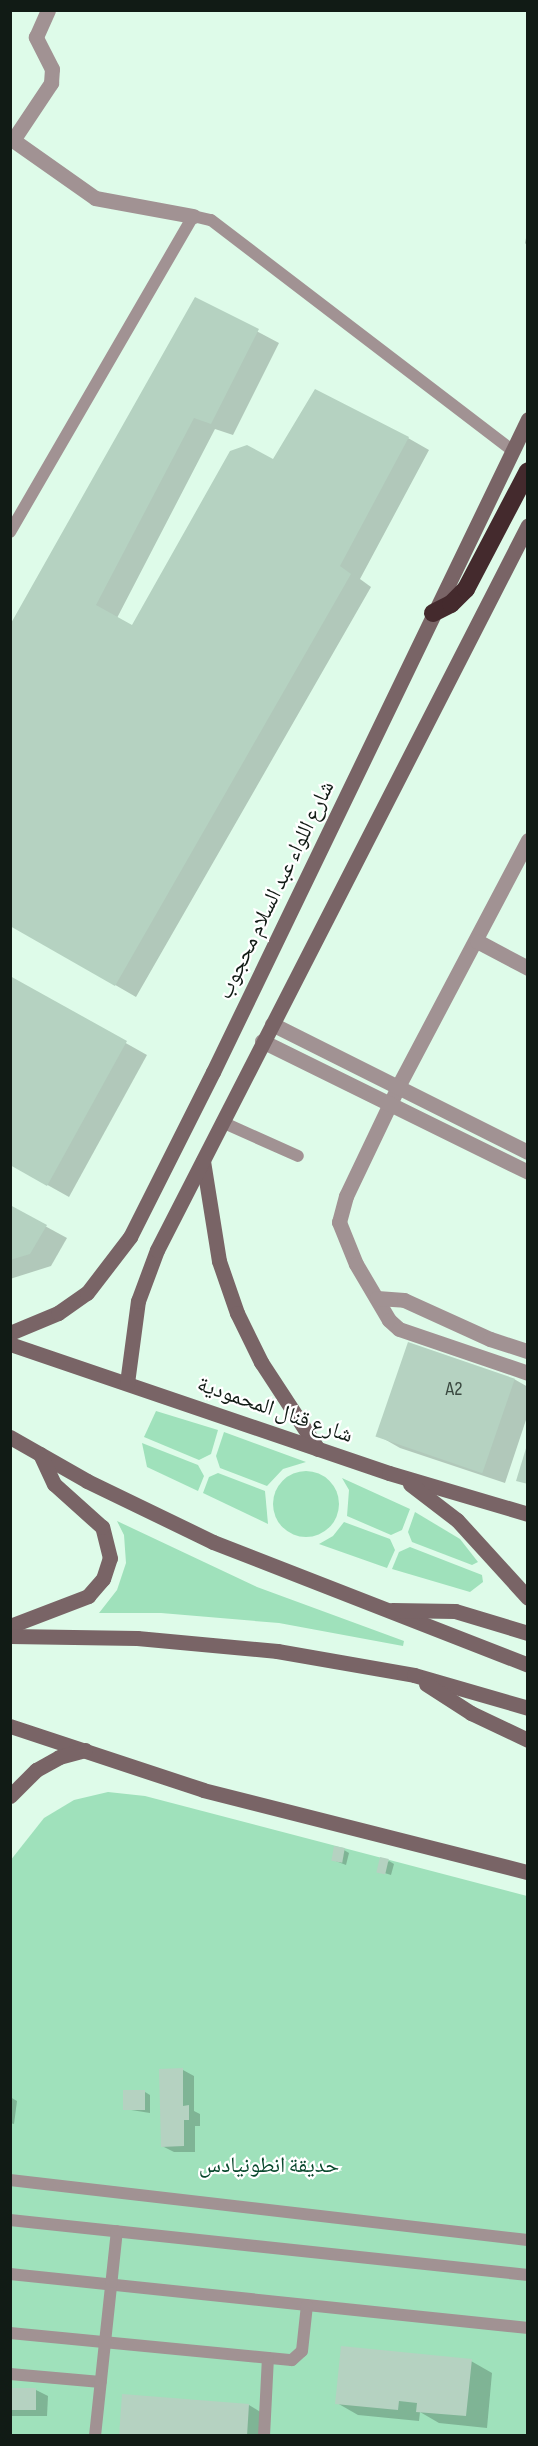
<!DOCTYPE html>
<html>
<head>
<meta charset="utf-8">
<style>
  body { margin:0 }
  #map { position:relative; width:538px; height:2446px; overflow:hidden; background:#defbe9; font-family:"Sofia Sans Condensed","Noto Naskh Arabic",sans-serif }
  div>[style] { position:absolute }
  .green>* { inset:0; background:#9fe1bb }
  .round { border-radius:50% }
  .shadow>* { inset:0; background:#0003 }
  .building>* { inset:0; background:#b5d2c1; transform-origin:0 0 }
  .lane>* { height:12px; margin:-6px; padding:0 6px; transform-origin:6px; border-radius:6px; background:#a19293 }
  .street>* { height:15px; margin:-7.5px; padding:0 7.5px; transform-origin:7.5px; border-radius:7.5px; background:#a19293 }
  .secondary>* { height:15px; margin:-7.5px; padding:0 7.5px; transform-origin:7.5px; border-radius:7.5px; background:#796466 }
  .highway>* { height:18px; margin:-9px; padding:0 9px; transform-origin:9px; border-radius:9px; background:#442a2d }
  span { translate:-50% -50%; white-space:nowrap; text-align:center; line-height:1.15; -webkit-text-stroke:4.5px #fff; paint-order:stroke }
  .number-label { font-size:20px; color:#3a4940 }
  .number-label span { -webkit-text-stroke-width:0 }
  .street-label { font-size:22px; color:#111b15 }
  .park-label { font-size:22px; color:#08482c }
  .frame { position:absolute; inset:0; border:12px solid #111b15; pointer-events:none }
</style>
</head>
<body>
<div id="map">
  <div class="green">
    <div style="clip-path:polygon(156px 1411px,218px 1430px,211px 1454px,199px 1460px,144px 1437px)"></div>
    <div style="clip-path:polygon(224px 1432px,306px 1462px,283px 1469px,267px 1486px,220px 1468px,216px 1456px)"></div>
    <div style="clip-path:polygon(142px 1443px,198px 1465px,204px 1476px,198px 1491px,147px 1467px)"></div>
    <div class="round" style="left:273px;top:1471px;width:66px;height:66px"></div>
    <div style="clip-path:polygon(218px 1473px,265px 1491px,268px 1524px,203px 1493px,209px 1477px)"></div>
    <div style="clip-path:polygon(342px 1478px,410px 1509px,402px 1530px,391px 1535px,347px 1516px,349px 1490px)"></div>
    <div style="clip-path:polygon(415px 1512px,460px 1539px,478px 1562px,472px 1565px,412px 1542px,408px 1532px)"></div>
    <div style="clip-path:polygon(117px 1521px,257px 1587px,404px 1641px,403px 1646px,279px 1623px,161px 1613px,99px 1613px,117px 1590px,126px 1563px,124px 1535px)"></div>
    <div style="clip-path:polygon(344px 1522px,390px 1539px,395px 1550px,387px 1568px,319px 1544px,333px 1536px)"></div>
    <div style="clip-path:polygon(410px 1547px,482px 1575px,483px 1582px,470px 1592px,392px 1569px,399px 1552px)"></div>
    <div style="clip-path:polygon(108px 1792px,145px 1796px,527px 1896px,527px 2435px,11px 2436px,10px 1861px,44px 1818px,74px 1800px)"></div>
  </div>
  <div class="shadow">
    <div style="clip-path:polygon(528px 228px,528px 247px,525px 243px)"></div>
    <div style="clip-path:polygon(196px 299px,279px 343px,233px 435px,215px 429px,117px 618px,133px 627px,273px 461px,408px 438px,429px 450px,360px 579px,371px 587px,136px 997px,10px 924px,10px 628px)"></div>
    <div style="clip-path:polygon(10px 978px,147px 1055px,69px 1197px,10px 1164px)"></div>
    <div style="clip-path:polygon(10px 1207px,67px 1238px,51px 1266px,10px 1279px)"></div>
    <div style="clip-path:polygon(514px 1379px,528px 1387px,528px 1414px,505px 1483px,400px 1448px,379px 1436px)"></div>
    <div style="clip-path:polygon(344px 1850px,349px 1853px,346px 1865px,333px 1860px)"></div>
    <div style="clip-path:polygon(389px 1861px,394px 1864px,391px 1875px,378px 1871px)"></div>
    <div style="clip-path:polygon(183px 2070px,194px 2076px,194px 2111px,200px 2114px,200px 2126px,195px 2126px,195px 2152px,174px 2152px,162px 2146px)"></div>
    <div style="clip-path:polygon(145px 2092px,150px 2095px,150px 2113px,125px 2109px)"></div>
    <div style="clip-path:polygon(10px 2097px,17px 2101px,14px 2124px,10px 2123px)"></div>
    <div style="clip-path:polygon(471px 2361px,492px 2373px,487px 2428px,439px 2423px,420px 2412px,419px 2421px,358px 2415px,337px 2403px)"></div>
    <div style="clip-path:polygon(10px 2389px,36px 2390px,48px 2396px,47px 2416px,10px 2416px)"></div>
    <div style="clip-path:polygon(249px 2405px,270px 2418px,269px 2436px,120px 2436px)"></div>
  </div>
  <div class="building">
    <div style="clip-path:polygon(195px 297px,259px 329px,211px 424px,194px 418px,96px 605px,132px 625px,230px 451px,247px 445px,273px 459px,315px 389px,409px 437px,340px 566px,351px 574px,115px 986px,10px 926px,10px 625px)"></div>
    <div style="clip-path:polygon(10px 976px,127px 1041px,47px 1186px,10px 1165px)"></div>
    <div style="clip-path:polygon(10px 1205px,47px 1225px,30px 1254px,10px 1260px)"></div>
    <div style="left:408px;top:1342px;width:113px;height:100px;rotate:19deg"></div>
    <div style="clip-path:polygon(527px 1445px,528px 1446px,528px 1484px,516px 1481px)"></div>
    <div style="left:334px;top:1846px;width:11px;height:15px;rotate:10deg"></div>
    <div style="left:380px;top:1857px;width:9px;height:16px;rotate:13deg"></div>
    <div style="clip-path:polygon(183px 2068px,183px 2106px,189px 2105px,189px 2120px,184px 2120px,184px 2146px,161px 2147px,159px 2069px)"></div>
    <div style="left:123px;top:2090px;width:22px;height:20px"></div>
    <div style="clip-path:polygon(341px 2346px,472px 2359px,466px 2416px,416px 2412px,417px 2403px,399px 2401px,398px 2410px,335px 2404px)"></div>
    <div style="left:10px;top:2388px;width:26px;height:22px"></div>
    <div style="clip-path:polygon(122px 2394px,249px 2404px,247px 2436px,119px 2436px)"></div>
  </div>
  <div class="lane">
    <div style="left:10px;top:532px;width:365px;rotate:-59.9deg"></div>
    <div style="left:193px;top:216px;width:18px;rotate:13deg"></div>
    <div style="left:211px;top:220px;width:377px;rotate:37.4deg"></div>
    <div style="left:222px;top:1122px;width:83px;rotate:24.1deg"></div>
    <div style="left:10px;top:2180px;width:521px;rotate:6.61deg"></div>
    <div style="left:10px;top:2220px;width:521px;rotate:6.06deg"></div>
    <div style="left:10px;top:2274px;width:521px;rotate:5.95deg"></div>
    <div style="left:10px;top:2333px;width:283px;rotate:5.5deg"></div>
    <div style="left:292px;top:2360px;width:13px;rotate:-42deg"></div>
    <div style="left:302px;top:2351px;width:46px;rotate:-83.8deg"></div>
    <div style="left:10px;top:2374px;width:91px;rotate:5deg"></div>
    <div style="left:95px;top:2436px;width:206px;rotate:-83.9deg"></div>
    <div style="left:264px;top:2436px;width:78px;rotate:-87.1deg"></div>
  </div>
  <div class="street">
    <div style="left:10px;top:138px;width:104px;rotate:35.2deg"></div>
    <div style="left:95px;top:198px;width:100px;rotate:10.4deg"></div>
    <div style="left:13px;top:140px;width:69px;rotate:-56.3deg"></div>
    <div style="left:51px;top:83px;width:14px;rotate:-86deg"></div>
    <div style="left:52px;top:69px;width:36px;rotate:-117deg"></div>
    <div style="left:36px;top:37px;width:30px;rotate:-66deg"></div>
    <div style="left:528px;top:840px;width:279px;rotate:117.8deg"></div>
    <div style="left:398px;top:1087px;width:121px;rotate:115.5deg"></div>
    <div style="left:346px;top:1196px;width:27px;rotate:105deg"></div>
    <div style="left:339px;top:1222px;width:45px;rotate:68deg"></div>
    <div style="left:356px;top:1264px;width:65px;rotate:59.5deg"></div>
    <div style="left:389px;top:1320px;width:13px;rotate:42deg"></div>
    <div style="left:399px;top:1329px;width:136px;rotate:18.8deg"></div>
    <div style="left:477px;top:941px;width:58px;rotate:27.9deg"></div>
    <div style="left:272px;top:1024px;width:286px;rotate:26.6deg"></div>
    <div style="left:262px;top:1041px;width:297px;rotate:26.2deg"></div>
    <div style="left:377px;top:1298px;width:27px;rotate:4deg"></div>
    <div style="left:404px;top:1300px;width:94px;rotate:24.4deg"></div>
    <div style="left:490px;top:1339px;width:40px;rotate:18deg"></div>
  </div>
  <div class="secondary">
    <div style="left:203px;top:1161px;width:101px;rotate:80.9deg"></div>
    <div style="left:219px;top:1261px;width:55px;rotate:70.9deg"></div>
    <div style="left:237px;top:1313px;width:55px;rotate:63.9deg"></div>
    <div style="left:261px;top:1362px;width:104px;rotate:56.8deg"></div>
    <div style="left:10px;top:1333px;width:52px;rotate:-22.6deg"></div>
    <div style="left:58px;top:1313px;width:35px;rotate:-35deg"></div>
    <div style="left:87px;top:1293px;width:71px;rotate:-52.5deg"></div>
    <div style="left:130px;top:1237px;width:185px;rotate:-63.3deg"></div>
    <div style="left:213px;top:1072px;width:725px;rotate:-64.25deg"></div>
    <div style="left:10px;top:1344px;width:400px;rotate:18.8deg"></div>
    <div style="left:389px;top:1473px;width:145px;rotate:16.4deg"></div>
    <div style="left:127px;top:1383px;width:83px;rotate:-82.4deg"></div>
    <div style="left:138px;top:1301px;width:54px;rotate:-69.6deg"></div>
    <div style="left:157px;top:1250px;width:814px;rotate:-62.9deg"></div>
    <div style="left:10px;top:1437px;width:89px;rotate:29.7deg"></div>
    <div style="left:87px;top:1481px;width:140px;rotate:25.8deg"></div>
    <div style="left:213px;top:1542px;width:338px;rotate:21.3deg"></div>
    <div style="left:410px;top:1484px;width:59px;rotate:37.5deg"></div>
    <div style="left:457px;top:1520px;width:105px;rotate:47.7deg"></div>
    <div style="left:392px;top:1610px;width:63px;rotate:0.9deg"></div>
    <div style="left:455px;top:1611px;width:76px;rotate:16.8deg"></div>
    <div style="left:10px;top:1626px;width:84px;rotate:-21deg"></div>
    <div style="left:88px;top:1596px;width:23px;rotate:-49deg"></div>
    <div style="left:103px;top:1579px;width:22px;rotate:-72deg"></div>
    <div style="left:110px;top:1558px;width:32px;rotate:-104deg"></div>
    <div style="left:102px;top:1527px;width:64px;rotate:-138.1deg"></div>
    <div style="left:54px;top:1484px;width:33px;rotate:-115deg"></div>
    <div style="left:10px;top:1636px;width:127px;rotate:0.9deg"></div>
    <div style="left:137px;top:1638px;width:141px;rotate:5.3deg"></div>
    <div style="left:277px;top:1651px;width:139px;rotate:9.9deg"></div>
    <div style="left:414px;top:1675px;width:119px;rotate:16.1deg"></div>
    <div style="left:426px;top:1684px;width:54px;rotate:32.8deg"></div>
    <div style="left:471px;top:1713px;width:63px;rotate:25.3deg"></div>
    <div style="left:10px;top:1726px;width:203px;rotate:18.3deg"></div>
    <div style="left:203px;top:1790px;width:335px;rotate:14.2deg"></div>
    <div style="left:10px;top:1796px;width:37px;rotate:-45deg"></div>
    <div style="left:36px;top:1770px;width:26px;rotate:-29deg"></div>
    <div style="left:59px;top:1757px;width:27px;rotate:-15deg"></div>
  </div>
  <div class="highway">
    <div style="left:433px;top:613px;width:20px;rotate:-27deg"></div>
    <div style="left:451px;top:604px;width:21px;rotate:-45deg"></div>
    <div style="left:466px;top:589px;width:133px;rotate:-62.3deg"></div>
  </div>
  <div class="number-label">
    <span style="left:454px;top:1389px">A2</span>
  </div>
  <div class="street-label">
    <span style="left:276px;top:890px;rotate:-64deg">شارع اللواء عبد السلام محجوب</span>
    <span style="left:275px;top:1410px;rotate:19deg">شارع قنال المحمودية</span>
  </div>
  <div class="park-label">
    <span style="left:269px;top:2166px">حديقة انطونيادس</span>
  </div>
  <div class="frame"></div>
</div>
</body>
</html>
